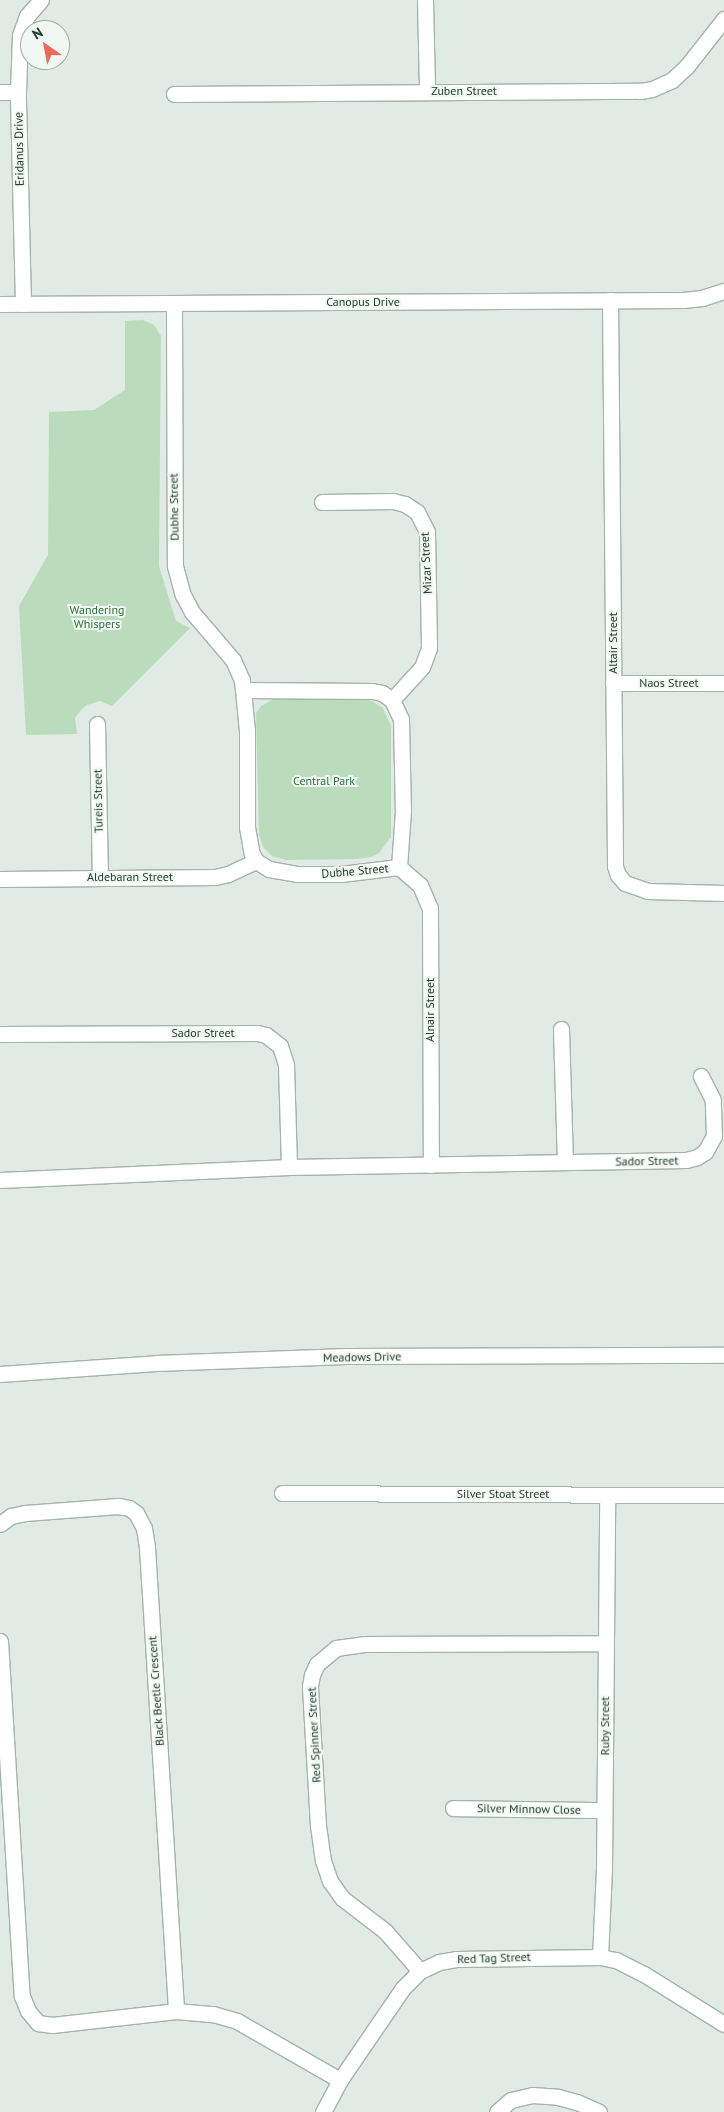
<!DOCTYPE html>
<html>
<head>
<meta charset="utf-8">
<style>
  body { margin:0 }
  #map { position:relative; width:724px; height:2112px; overflow:hidden; background:#e1ebe5; font-family:"PT Sans",sans-serif }
  div>[style] { position:absolute }
  .green>* { inset:0; background:#bbdbbd }
  .roads { filter:drop-shadow(1px 0 #a4b3ab) drop-shadow(-1px 0 #a4b3ab) drop-shadow(0 1px #a4b3ab) drop-shadow(0 -1px #a4b3ab) }
  .street>* { height:15px; margin:-7.5px; padding:0 7.5px; transform-origin:7.5px; border-radius:7.5px; background:#fff }
  .secondary>* { height:15px; margin:-7.5px; padding:0 7.5px; transform-origin:7.5px; border-radius:7.5px; background:#fff }
  span { translate:-50% -50%; white-space:nowrap; text-align:center; line-height:1.15; -webkit-text-stroke:4px #f1f8f3; paint-order:stroke }
  .street-label { font-size:12px; color:#223b30 }
  .park-label { font-size:12px; color:#2e703c }
  .north { position:absolute; left:20px; top:20px; width:50px; height:50px; box-sizing:border-box; background:#f1f8f3; border:1px solid #9eaca5; border-radius:50%; rotate:327deg; font-size:14px; font-weight:700; line-height:20px; text-align:center; color:#223b30 }
  .north::after { content:''; display:block; margin:auto; width:18px; height:22px; background:#ec675e; clip-path:polygon(50% 0,100% 100%,50% 72%,0 100%) }
</style>
</head>
<body>
<div id="map">
  <div class="green">
    <div style="clip-path:polygon(143px 320px,154px 325px,161px 336px,159px 566px,176px 621px,190px 628px,112px 706px,100px 701px,87px 705px,80px 711px,75px 718px,77px 734px,26px 735px,19px 606px,48px 555px,49px 412px,94px 410px,125px 390px,125px 321px)"></div>
    <div style="clip-path:polygon(276px 698px,370px 700px,383px 708px,391px 726px,391px 837px,379px 853px,371px 857px,356px 859px,286px 860px,272px 856px,263px 847px,259px 835px,256px 713px,261px 706px)"></div>
  </div>
  <div class="roads">
    <div class="street">
      <div style="left:425px;top:0;width:91px;rotate:88.7deg"></div>
      <div style="left:0;top:92px;width:18px"></div>
      <div style="left:174px;top:94px;width:466px;rotate:-0.4deg"></div>
      <div style="left:640px;top:91px;width:12px;rotate:-9deg"></div>
      <div style="left:652px;top:89px;width:22px;rotate:-24deg"></div>
      <div style="left:672px;top:80px;width:21px;rotate:-43deg"></div>
      <div style="left:687px;top:66px;width:60px;rotate:-51.8deg"></div>
      <div style="left:610px;top:300px;width:566px;rotate:89.49deg"></div>
      <div style="left:615px;top:866px;width:9px;rotate:72deg"></div>
      <div style="left:618px;top:875px;width:11px;rotate:49deg"></div>
      <div style="left:625px;top:883px;width:24px;rotate:19deg"></div>
      <div style="left:648px;top:891px;width:76px;rotate:1.5deg"></div>
      <div style="left:0;top:304px;width:683px;rotate:-0.34deg"></div>
      <div style="left:683px;top:300px;width:19px;rotate:-6deg"></div>
      <div style="left:702px;top:298px;width:23px;rotate:-18deg"></div>
      <div style="left:23px;top:304px;width:212px;rotate:-91.4deg"></div>
      <div style="left:18px;top:92px;width:57px;rotate:-88deg"></div>
      <div style="left:20px;top:35px;width:20px;rotate:-70deg"></div>
      <div style="left:27px;top:16px;width:21px;rotate:-49deg"></div>
      <div style="left:174px;top:304px;width:262px;rotate:89.8deg"></div>
      <div style="left:175px;top:566px;width:30px;rotate:75deg"></div>
      <div style="left:183px;top:595px;width:19px;rotate:62deg"></div>
      <div style="left:192px;top:612px;width:63px;rotate:49.5deg"></div>
      <div style="left:233px;top:660px;width:22px;rotate:66deg"></div>
      <div style="left:242px;top:680px;width:51px;rotate:84.4deg"></div>
      <div style="left:247px;top:731px;width:96px;rotate:90deg"></div>
      <div style="left:247px;top:827px;width:27px;rotate:80deg"></div>
      <div style="left:252px;top:854px;width:8px;rotate:60deg"></div>
      <div style="left:256px;top:861px;width:15px;rotate:32deg"></div>
      <div style="left:269px;top:869px;width:28px;rotate:10deg"></div>
      <div style="left:297px;top:874px;width:44px"></div>
      <div style="left:341px;top:874px;width:58px;rotate:-6.9deg"></div>
      <div style="left:322px;top:502px;width:71px;rotate:-0.8deg"></div>
      <div style="left:393px;top:501px;width:12px;rotate:14deg"></div>
      <div style="left:405px;top:504px;width:14px;rotate:34deg"></div>
      <div style="left:417px;top:512px;width:22px;rotate:63deg"></div>
      <div style="left:427px;top:532px;width:116px;rotate:89deg"></div>
      <div style="left:429px;top:648px;width:20px;rotate:110deg"></div>
      <div style="left:422px;top:667px;width:45px;rotate:132.3deg"></div>
      <div style="left:613px;top:683px;width:111px"></div>
      <div style="left:244px;top:690px;width:128px;rotate:0.4deg"></div>
      <div style="left:372px;top:691px;width:10px;rotate:11deg"></div>
      <div style="left:382px;top:693px;width:12px;rotate:35deg"></div>
      <div style="left:392px;top:700px;width:21px;rotate:65deg"></div>
      <div style="left:401px;top:719px;width:92px;rotate:88.8deg"></div>
      <div style="left:403px;top:811px;width:56px;rotate:94.1deg"></div>
      <div style="left:97px;top:724px;width:153px;rotate:88.9deg"></div>
      <div style="left:399px;top:867px;width:28px;rotate:41deg"></div>
      <div style="left:420px;top:885px;width:25px;rotate:67deg"></div>
      <div style="left:430px;top:908px;width:257px;rotate:89.8deg"></div>
      <div style="left:0;top:879px;width:215px;rotate:-0.5deg"></div>
      <div style="left:215px;top:877px;width:13px;rotate:-13deg"></div>
      <div style="left:228px;top:874px;width:31px;rotate:-25deg"></div>
      <div style="left:561px;top:1029px;width:133px;rotate:88.3deg"></div>
      <div style="left:0;top:1034px;width:257px;rotate:-0.2deg"></div>
      <div style="left:257px;top:1033px;width:9px;rotate:13deg"></div>
      <div style="left:266px;top:1035px;width:18px;rotate:38deg"></div>
      <div style="left:280px;top:1046px;width:20px;rotate:72deg"></div>
      <div style="left:286px;top:1065px;width:102px;rotate:88.3deg"></div>
      <div style="left:0;top:1180px;width:289px;rotate:-2.6deg"></div>
      <div style="left:289px;top:1167px;width:397px;rotate:-1deg"></div>
      <div style="left:686px;top:1160px;width:11px;rotate:-15deg"></div>
      <div style="left:697px;top:1157px;width:9px;rotate:-32deg"></div>
      <div style="left:705px;top:1152px;width:18px;rotate:-61deg"></div>
      <div style="left:714px;top:1136px;width:36px;rotate:-92deg"></div>
      <div style="left:713px;top:1100px;width:27px;rotate:-117deg"></div>
      <div style="left:282px;top:1493px;width:442px;rotate:0.3deg"></div>
      <div style="left:0;top:1524px;width:14px;rotate:-36deg"></div>
      <div style="left:11px;top:1516px;width:14px;rotate:-12deg"></div>
      <div style="left:25px;top:1513px;width:93px;rotate:-4.3deg"></div>
      <div style="left:118px;top:1506px;width:11px;rotate:10deg"></div>
      <div style="left:129px;top:1508px;width:9px;rotate:36deg"></div>
      <div style="left:136px;top:1513px;width:17px;rotate:62deg"></div>
      <div style="left:144px;top:1528px;width:20px;rotate:81deg"></div>
      <div style="left:147px;top:1548px;width:464px;rotate:86.4deg"></div>
      <div style="left:0;top:1641px;width:356px;rotate:86.5deg"></div>
      <div style="left:22px;top:1996px;width:16px;rotate:68deg"></div>
      <div style="left:28px;top:2011px;width:16px;rotate:50deg"></div>
      <div style="left:38px;top:2023px;width:14px;rotate:8deg"></div>
      <div style="left:52px;top:2025px;width:125px;rotate:-6.4deg"></div>
      <div style="left:176px;top:2011px;width:37px;rotate:5deg"></div>
      <div style="left:213px;top:2014px;width:25px;rotate:16deg"></div>
      <div style="left:237px;top:2021px;width:119px;rotate:29.8deg"></div>
      <div style="left:453px;top:1808px;width:151px;rotate:0.8deg"></div>
      <div style="left:600px;top:1957px;width:88px;rotate:-87.4deg"></div>
      <div style="left:604px;top:1869px;width:374px;rotate:-89.5deg"></div>
      <div style="left:420px;top:1971px;width:53px;rotate:-131.2deg"></div>
      <div style="left:385px;top:1931px;width:54px;rotate:-142.5deg"></div>
      <div style="left:342px;top:1898px;width:21px;rotate:-125deg"></div>
      <div style="left:330px;top:1881px;width:21px;rotate:-109deg"></div>
      <div style="left:323px;top:1861px;width:35px;rotate:-98deg"></div>
      <div style="left:318px;top:1826px;width:140px;rotate:-93.3deg"></div>
      <div style="left:310px;top:1686px;width:11px;rotate:-80deg"></div>
      <div style="left:312px;top:1675px;width:12px;rotate:-66deg"></div>
      <div style="left:317px;top:1664px;width:25px;rotate:-40deg"></div>
      <div style="left:336px;top:1648px;width:28px;rotate:-8deg"></div>
      <div style="left:364px;top:1644px;width:241px;rotate:-0.2deg"></div>
      <div style="left:323px;top:2112px;width:36px;rotate:-62deg"></div>
      <div style="left:340px;top:2080px;width:112px;rotate:-55.6deg"></div>
      <div style="left:403px;top:1988px;width:24px;rotate:-45deg"></div>
      <div style="left:420px;top:1971px;width:21px;rotate:-25deg"></div>
      <div style="left:439px;top:1962px;width:17px;rotate:-10deg"></div>
      <div style="left:456px;top:1959px;width:144px;rotate:-0.8deg"></div>
      <div style="left:600px;top:1957px;width:16px;rotate:11deg"></div>
      <div style="left:616px;top:1960px;width:31px;rotate:27deg"></div>
      <div style="left:644px;top:1974px;width:94px;rotate:32deg"></div>
      <div style="left:497px;top:2112px;width:18px;rotate:-41deg"></div>
      <div style="left:511px;top:2100px;width:22px;rotate:-13deg"></div>
      <div style="left:532px;top:2095px;width:26px;rotate:4deg"></div>
      <div style="left:558px;top:2097px;width:20px;rotate:15deg"></div>
      <div style="left:577px;top:2102px;width:24px;rotate:24deg"></div>
    </div>
    <div class="secondary">
      <div style="left:0;top:1374px;width:156px;rotate:-4deg"></div>
      <div style="left:156px;top:1363px;width:190px;rotate:-2.1deg"></div>
      <div style="left:346px;top:1356px;width:378px;rotate:-0.2deg"></div>
    </div>
  </div>
  <div class="street-label">
    <span style="left:464px;top:91px">Zuben Street</span>
    <span style="left:19px;top:149px;rotate:-91deg">Eridanus Drive</span>
    <span style="left:363px;top:302px">Canopus Drive</span>
    <span style="left:174px;top:507px;rotate:-91deg">Dubhe Street</span>
    <span style="left:426px;top:563px;rotate:-93deg">Mizar Street</span>
    <span style="left:613px;top:643px;rotate:-90deg">Altair Street</span>
    <span style="left:669px;top:683px">Naos Street</span>
    <span style="left:98px;top:801px;rotate:-91deg">Tureis Street</span>
    <span style="left:355px;top:871px;rotate:-5deg">Dubhe Street</span>
    <span style="left:130px;top:877px">Aldebaran Street</span>
    <span style="left:430px;top:1010px;rotate:-90deg">Alnair Street</span>
    <span style="left:203px;top:1033px">Sador Street</span>
    <span style="left:647px;top:1161px;rotate:-1deg">Sador Street</span>
    <span style="left:362px;top:1357px;rotate:-1deg">Meadows Drive</span>
    <span style="left:503px;top:1494px">Silver Stoat Street</span>
    <span style="left:156px;top:1691px;rotate:-94deg">Black Beetle Crescent</span>
    <span style="left:605px;top:1726px;rotate:-90deg">Ruby Street</span>
    <span style="left:314px;top:1735px;rotate:-93deg">Red Spinner Street</span>
    <span style="left:529px;top:1809px;rotate:1deg">Silver Minnow Close</span>
    <span style="left:494px;top:1958px;rotate:-2deg">Red Tag Street</span>
  </div>
  <div class="park-label">
    <span style="left:97px;top:617px">Wandering<br>Whispers</span>
    <span style="left:324px;top:781px">Central Park</span>
  </div>
  <div class="north">N</div>
</div>
</body>
</html>
